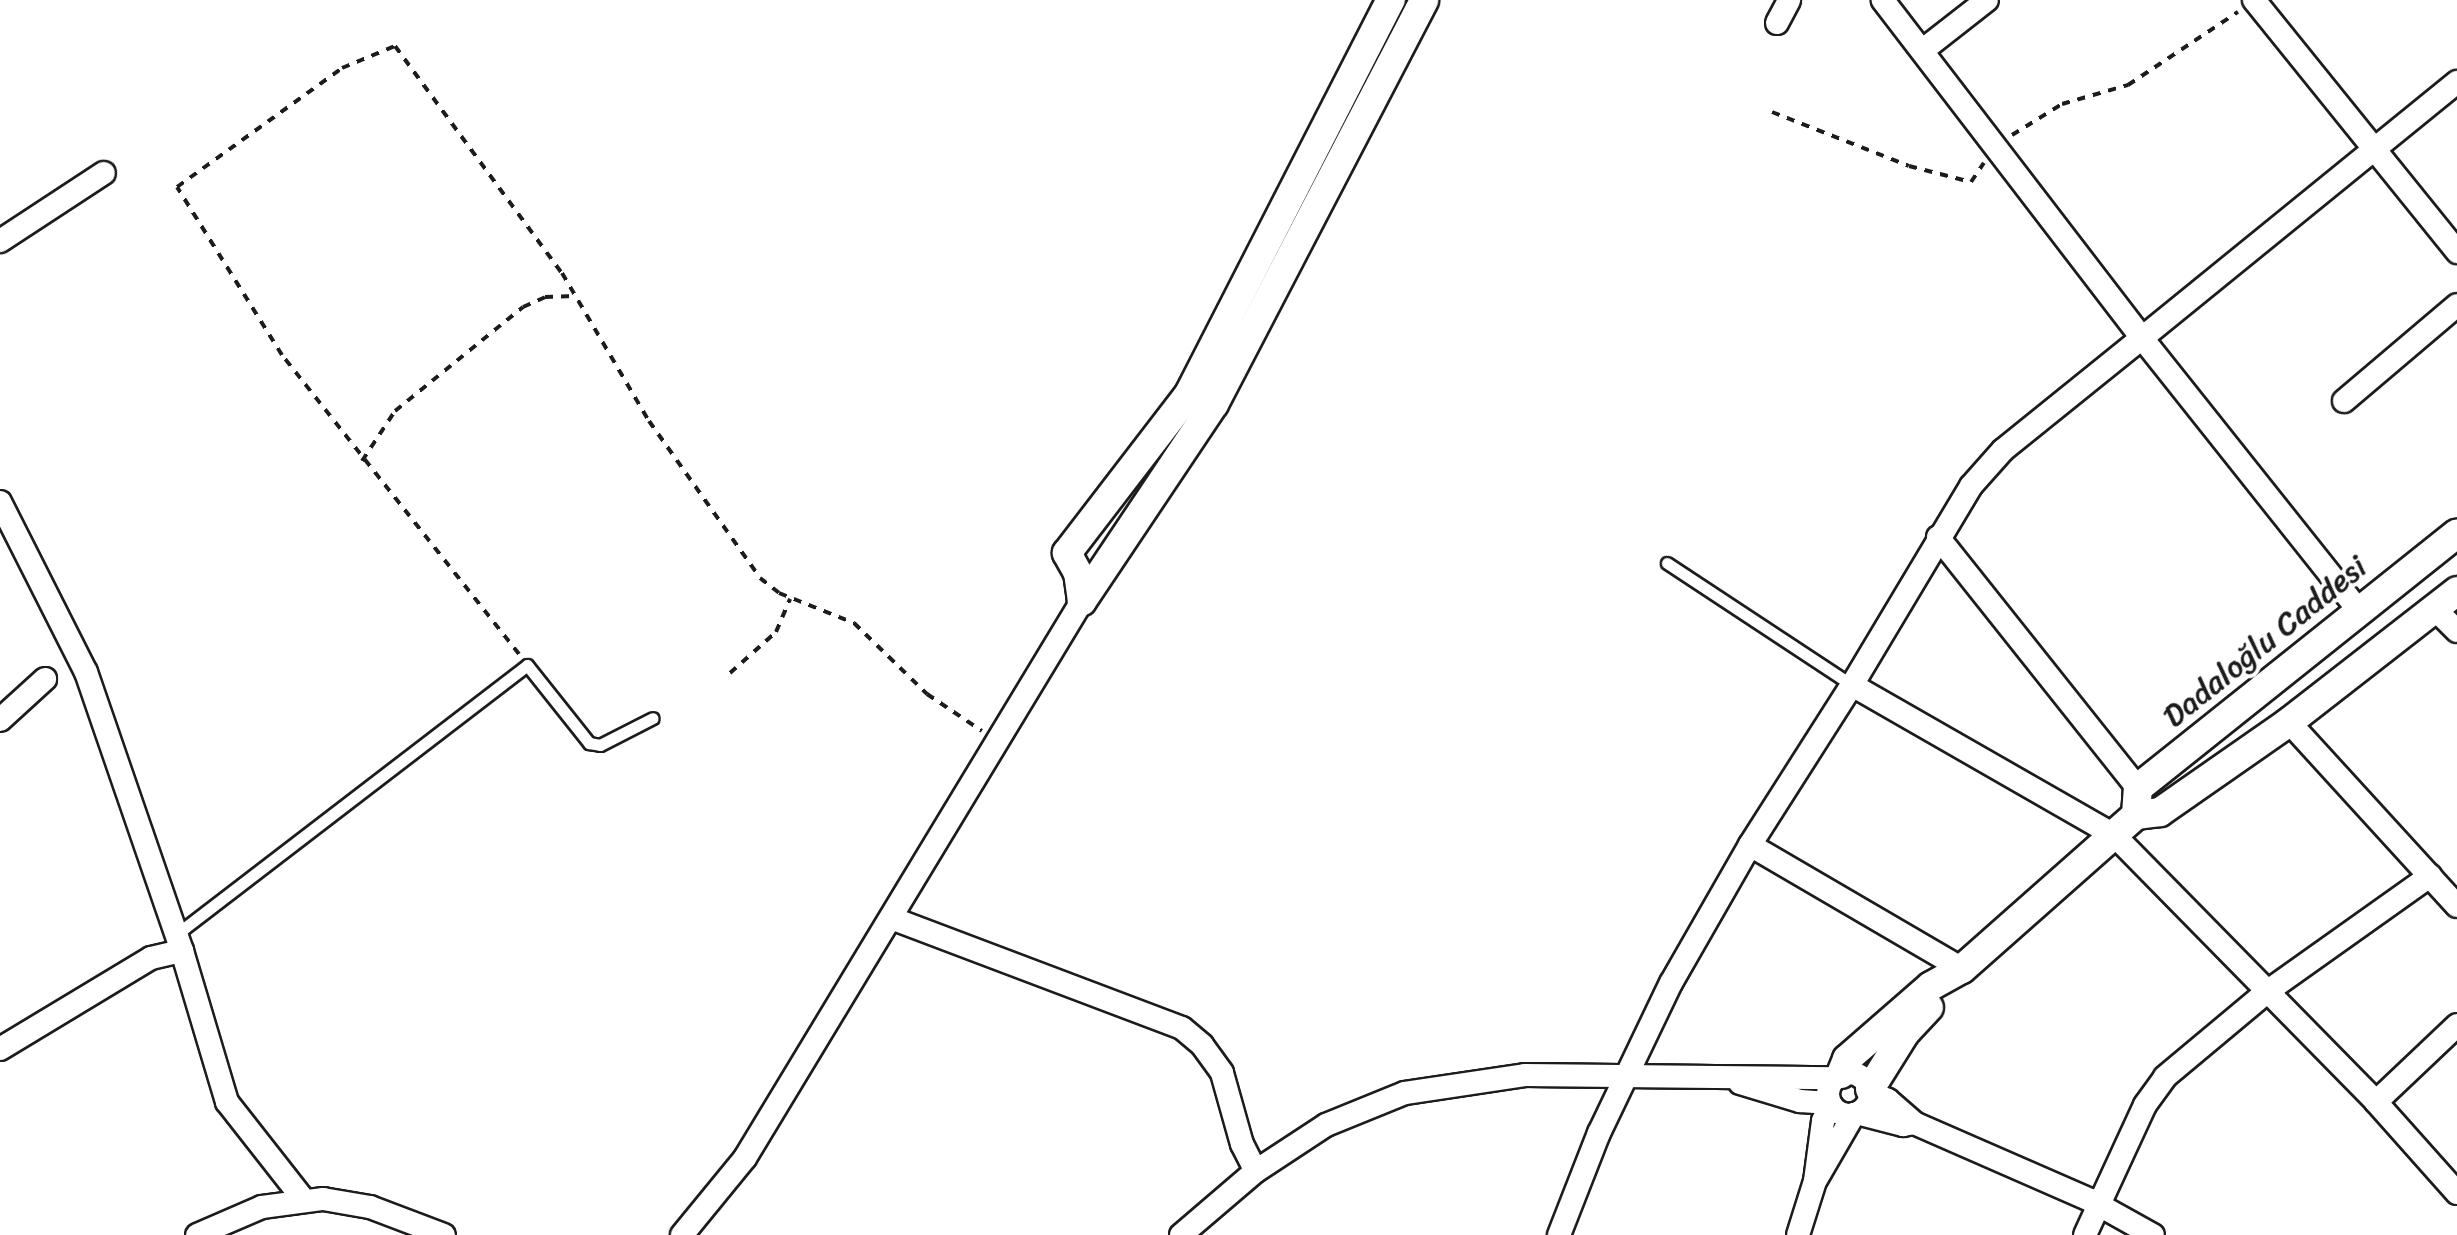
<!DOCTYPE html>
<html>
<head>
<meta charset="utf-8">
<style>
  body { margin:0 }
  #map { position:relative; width:2457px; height:1235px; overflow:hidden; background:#fff; font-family:Sriracha,sans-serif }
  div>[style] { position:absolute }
  .path>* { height:4px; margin-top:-2px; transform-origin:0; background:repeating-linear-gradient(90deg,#1c1c1c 0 8px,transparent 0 16px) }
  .roads { filter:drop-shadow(2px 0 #1c1c1c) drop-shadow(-2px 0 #1c1c1c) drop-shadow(0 2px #1c1c1c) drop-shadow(0 -2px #1c1c1c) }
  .service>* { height:11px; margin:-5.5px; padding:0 5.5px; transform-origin:5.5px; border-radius:5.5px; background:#fff }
  .minor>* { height:22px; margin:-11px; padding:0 11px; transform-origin:11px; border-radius:11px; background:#fff }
  .minor>.ring { margin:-11px; padding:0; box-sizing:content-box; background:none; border:22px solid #fff; border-radius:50% }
  .tertiary>* { height:28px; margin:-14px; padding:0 14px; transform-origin:14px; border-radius:14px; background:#fff }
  span { translate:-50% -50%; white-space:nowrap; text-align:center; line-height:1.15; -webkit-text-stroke:8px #fff; paint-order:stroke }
  .street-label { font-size:32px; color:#1c1c1c }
</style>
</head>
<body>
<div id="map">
  <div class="path">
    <div style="left:1772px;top:112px;width:147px;rotate:21.5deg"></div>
    <div style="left:1909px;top:166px;width:64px;rotate:14.5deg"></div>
    <div style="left:1971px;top:182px;width:23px;rotate:-56deg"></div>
    <div style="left:2012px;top:135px;width:59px;rotate:-31.8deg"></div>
    <div style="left:2062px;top:104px;width:69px;rotate:-16.1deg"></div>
    <div style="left:2128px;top:85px;width:132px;rotate:-33.6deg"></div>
    <div style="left:362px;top:461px;width:60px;rotate:-56.6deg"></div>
    <div style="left:395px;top:411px;width:165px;rotate:-39.1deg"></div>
    <div style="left:523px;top:307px;width:24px;rotate:-24deg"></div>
    <div style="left:545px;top:297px;width:30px;rotate:-2deg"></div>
    <div style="left:519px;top:654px;width:382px;rotate:-128.4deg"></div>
    <div style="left:282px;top:355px;width:198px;rotate:-122deg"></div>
    <div style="left:177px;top:187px;width:203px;rotate:-35.8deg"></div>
    <div style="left:342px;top:68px;width:57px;rotate:-22.5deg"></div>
    <div style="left:395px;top:46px;width:282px;rotate:53.7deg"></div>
    <div style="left:562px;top:273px;width:172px;rotate:59.6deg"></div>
    <div style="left:649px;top:421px;width:192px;rotate:54.7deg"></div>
    <div style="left:760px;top:578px;width:24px;rotate:38deg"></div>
    <div style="left:779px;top:593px;width:81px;rotate:21.8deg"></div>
    <div style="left:854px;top:623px;width:102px;rotate:44.2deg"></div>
    <div style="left:927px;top:694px;width:66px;rotate:33.9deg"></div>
    <div style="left:730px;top:673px;width:62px;rotate:-41.7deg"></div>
    <div style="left:776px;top:632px;width:36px;rotate:-67deg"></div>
  </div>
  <div class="roads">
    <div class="service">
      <div style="left:1667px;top:563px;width:222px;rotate:33.4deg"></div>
      <div style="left:178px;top:933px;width:440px;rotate:-37.5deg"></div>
      <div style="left:527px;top:665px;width:100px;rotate:51.5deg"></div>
      <div style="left:589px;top:743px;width:11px;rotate:10deg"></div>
      <div style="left:600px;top:745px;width:59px;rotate:-27deg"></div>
    </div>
    <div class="minor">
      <div style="left:2254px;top:0;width:324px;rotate:51.1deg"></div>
      <div style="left:1777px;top:23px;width:26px;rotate:-62deg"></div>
      <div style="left:1923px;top:50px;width:81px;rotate:-38deg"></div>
      <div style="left:0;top:241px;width:124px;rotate:-33.2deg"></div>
      <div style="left:2344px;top:401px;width:148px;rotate:-40.3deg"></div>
      <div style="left:0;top:502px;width:191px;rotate:63.2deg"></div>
      <div style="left:86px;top:672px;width:295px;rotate:71deg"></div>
      <div style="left:1938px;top:537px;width:321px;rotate:51.5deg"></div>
      <div style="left:2435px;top:609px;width:31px;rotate:45deg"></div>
      <div style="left:2360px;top:612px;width:350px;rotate:-128.5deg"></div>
      <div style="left:2142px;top:338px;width:406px;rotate:-39.1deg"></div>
      <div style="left:1852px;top:685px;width:302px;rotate:29.8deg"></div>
      <div style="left:2114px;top:835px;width:374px;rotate:45.5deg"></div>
      <div style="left:2376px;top:1102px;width:122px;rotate:48.3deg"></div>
      <div style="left:0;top:720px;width:61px;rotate:-42.3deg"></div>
      <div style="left:2289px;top:722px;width:249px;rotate:47.6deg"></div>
      <div style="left:1750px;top:845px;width:190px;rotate:-57.5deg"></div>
      <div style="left:1852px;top:685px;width:232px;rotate:-59.1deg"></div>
      <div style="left:1971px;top:486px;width:48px;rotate:-48.4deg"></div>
      <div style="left:2003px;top:450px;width:179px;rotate:-38.9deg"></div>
      <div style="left:2142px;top:338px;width:426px;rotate:-127.5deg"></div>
      <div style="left:891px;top:918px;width:311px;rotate:20.7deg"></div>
      <div style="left:1182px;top:1028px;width:26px;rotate:40deg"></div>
      <div style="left:1202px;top:1045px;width:34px;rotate:54deg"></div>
      <div style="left:1222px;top:1073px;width:74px;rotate:74.3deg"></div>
      <div style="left:1242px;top:1144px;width:30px;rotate:63deg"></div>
      <div style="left:0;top:1049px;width:176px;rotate:-31.1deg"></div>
      <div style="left:151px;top:958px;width:32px;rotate:-13deg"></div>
      <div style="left:182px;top:951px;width:158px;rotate:73.4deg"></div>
      <div style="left:227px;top:1102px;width:123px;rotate:51.9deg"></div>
      <div class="ring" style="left:1828px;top:1073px;width:20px;height:20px"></div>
      <div style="left:1740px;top:1083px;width:63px;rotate:16.7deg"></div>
      <div style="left:1800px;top:1101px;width:30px;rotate:4deg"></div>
      <div style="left:1870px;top:1093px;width:19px;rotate:21deg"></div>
      <div style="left:1888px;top:1100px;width:35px;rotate:41deg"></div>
      <div style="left:1914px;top:1123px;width:192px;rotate:23.6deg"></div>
      <div style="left:2090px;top:1200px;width:72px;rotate:29.1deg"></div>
      <div style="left:2376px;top:1102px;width:112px;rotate:-43.5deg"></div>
      <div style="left:1857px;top:1113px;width:48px;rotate:14.6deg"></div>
      <div style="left:1903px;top:1125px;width:11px;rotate:-10deg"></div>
      <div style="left:1817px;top:1178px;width:74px;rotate:-60deg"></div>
      <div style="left:197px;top:1235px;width:71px;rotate:-23.3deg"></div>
      <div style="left:262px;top:1207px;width:62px;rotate:-7.5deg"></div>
      <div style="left:323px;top:1199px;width:48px;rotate:9.7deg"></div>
      <div style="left:370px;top:1207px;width:79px;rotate:20.7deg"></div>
      <div style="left:682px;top:1235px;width:99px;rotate:-50.7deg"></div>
      <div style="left:745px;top:1158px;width:651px;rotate:-58.82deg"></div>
      <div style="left:1181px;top:1235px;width:99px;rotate:-40.5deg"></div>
      <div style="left:1256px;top:1171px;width:84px;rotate:-33.3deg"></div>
      <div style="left:1326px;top:1125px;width:85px;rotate:-22.1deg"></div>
      <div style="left:1405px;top:1093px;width:121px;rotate:-8.5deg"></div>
      <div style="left:1525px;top:1075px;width:310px;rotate:0.6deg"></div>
      <div style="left:1559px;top:1235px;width:110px;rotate:-68.6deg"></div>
      <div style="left:1599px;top:1133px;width:166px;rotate:-64.4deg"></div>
      <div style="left:1671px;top:983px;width:159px;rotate:-60.2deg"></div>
      <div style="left:1750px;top:845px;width:246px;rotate:30.3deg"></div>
      <div style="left:1798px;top:1235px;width:57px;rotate:-72.5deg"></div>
      <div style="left:1815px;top:1181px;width:61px;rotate:-82.4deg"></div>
      <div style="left:1823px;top:1121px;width:18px;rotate:-63deg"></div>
      <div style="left:2085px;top:1235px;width:143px;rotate:-65.2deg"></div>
      <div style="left:2145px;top:1105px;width:34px;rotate:-54deg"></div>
      <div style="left:2165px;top:1077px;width:134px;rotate:-39.9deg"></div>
      <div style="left:2268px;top:991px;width:199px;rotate:-35.4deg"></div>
    </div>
    <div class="tertiary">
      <div style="left:1082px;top:601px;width:28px;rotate:-98deg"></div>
      <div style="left:1078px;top:573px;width:23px;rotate:-119deg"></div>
      <div style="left:1067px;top:553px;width:200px;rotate:-52.5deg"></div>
      <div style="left:1189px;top:394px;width:443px;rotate:-62.9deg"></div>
      <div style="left:1082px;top:601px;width:237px;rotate:-56.2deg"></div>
      <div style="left:1214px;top:404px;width:455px;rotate:-62.5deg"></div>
      <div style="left:2136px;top:815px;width:27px;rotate:-86deg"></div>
      <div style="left:2138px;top:788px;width:408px;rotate:-38.6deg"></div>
      <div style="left:1841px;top:1074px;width:16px;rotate:-68deg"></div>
      <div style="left:1847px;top:1059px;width:111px;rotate:-41deg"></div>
      <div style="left:1931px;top:986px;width:35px;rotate:-29deg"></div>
      <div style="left:1962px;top:969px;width:232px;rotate:-41.5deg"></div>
      <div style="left:2136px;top:815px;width:24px;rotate:-7deg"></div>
      <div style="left:2160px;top:812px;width:157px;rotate:-34.9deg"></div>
      <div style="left:2289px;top:722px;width:213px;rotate:-37.9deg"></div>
      <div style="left:1870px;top:1089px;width:66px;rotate:-58deg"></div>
      <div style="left:1905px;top:1033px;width:35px;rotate:-47deg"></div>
    </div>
  </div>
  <div class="street-label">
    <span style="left:2265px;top:642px;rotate:-39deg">Dadaloğlu Caddesi</span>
  </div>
</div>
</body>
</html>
